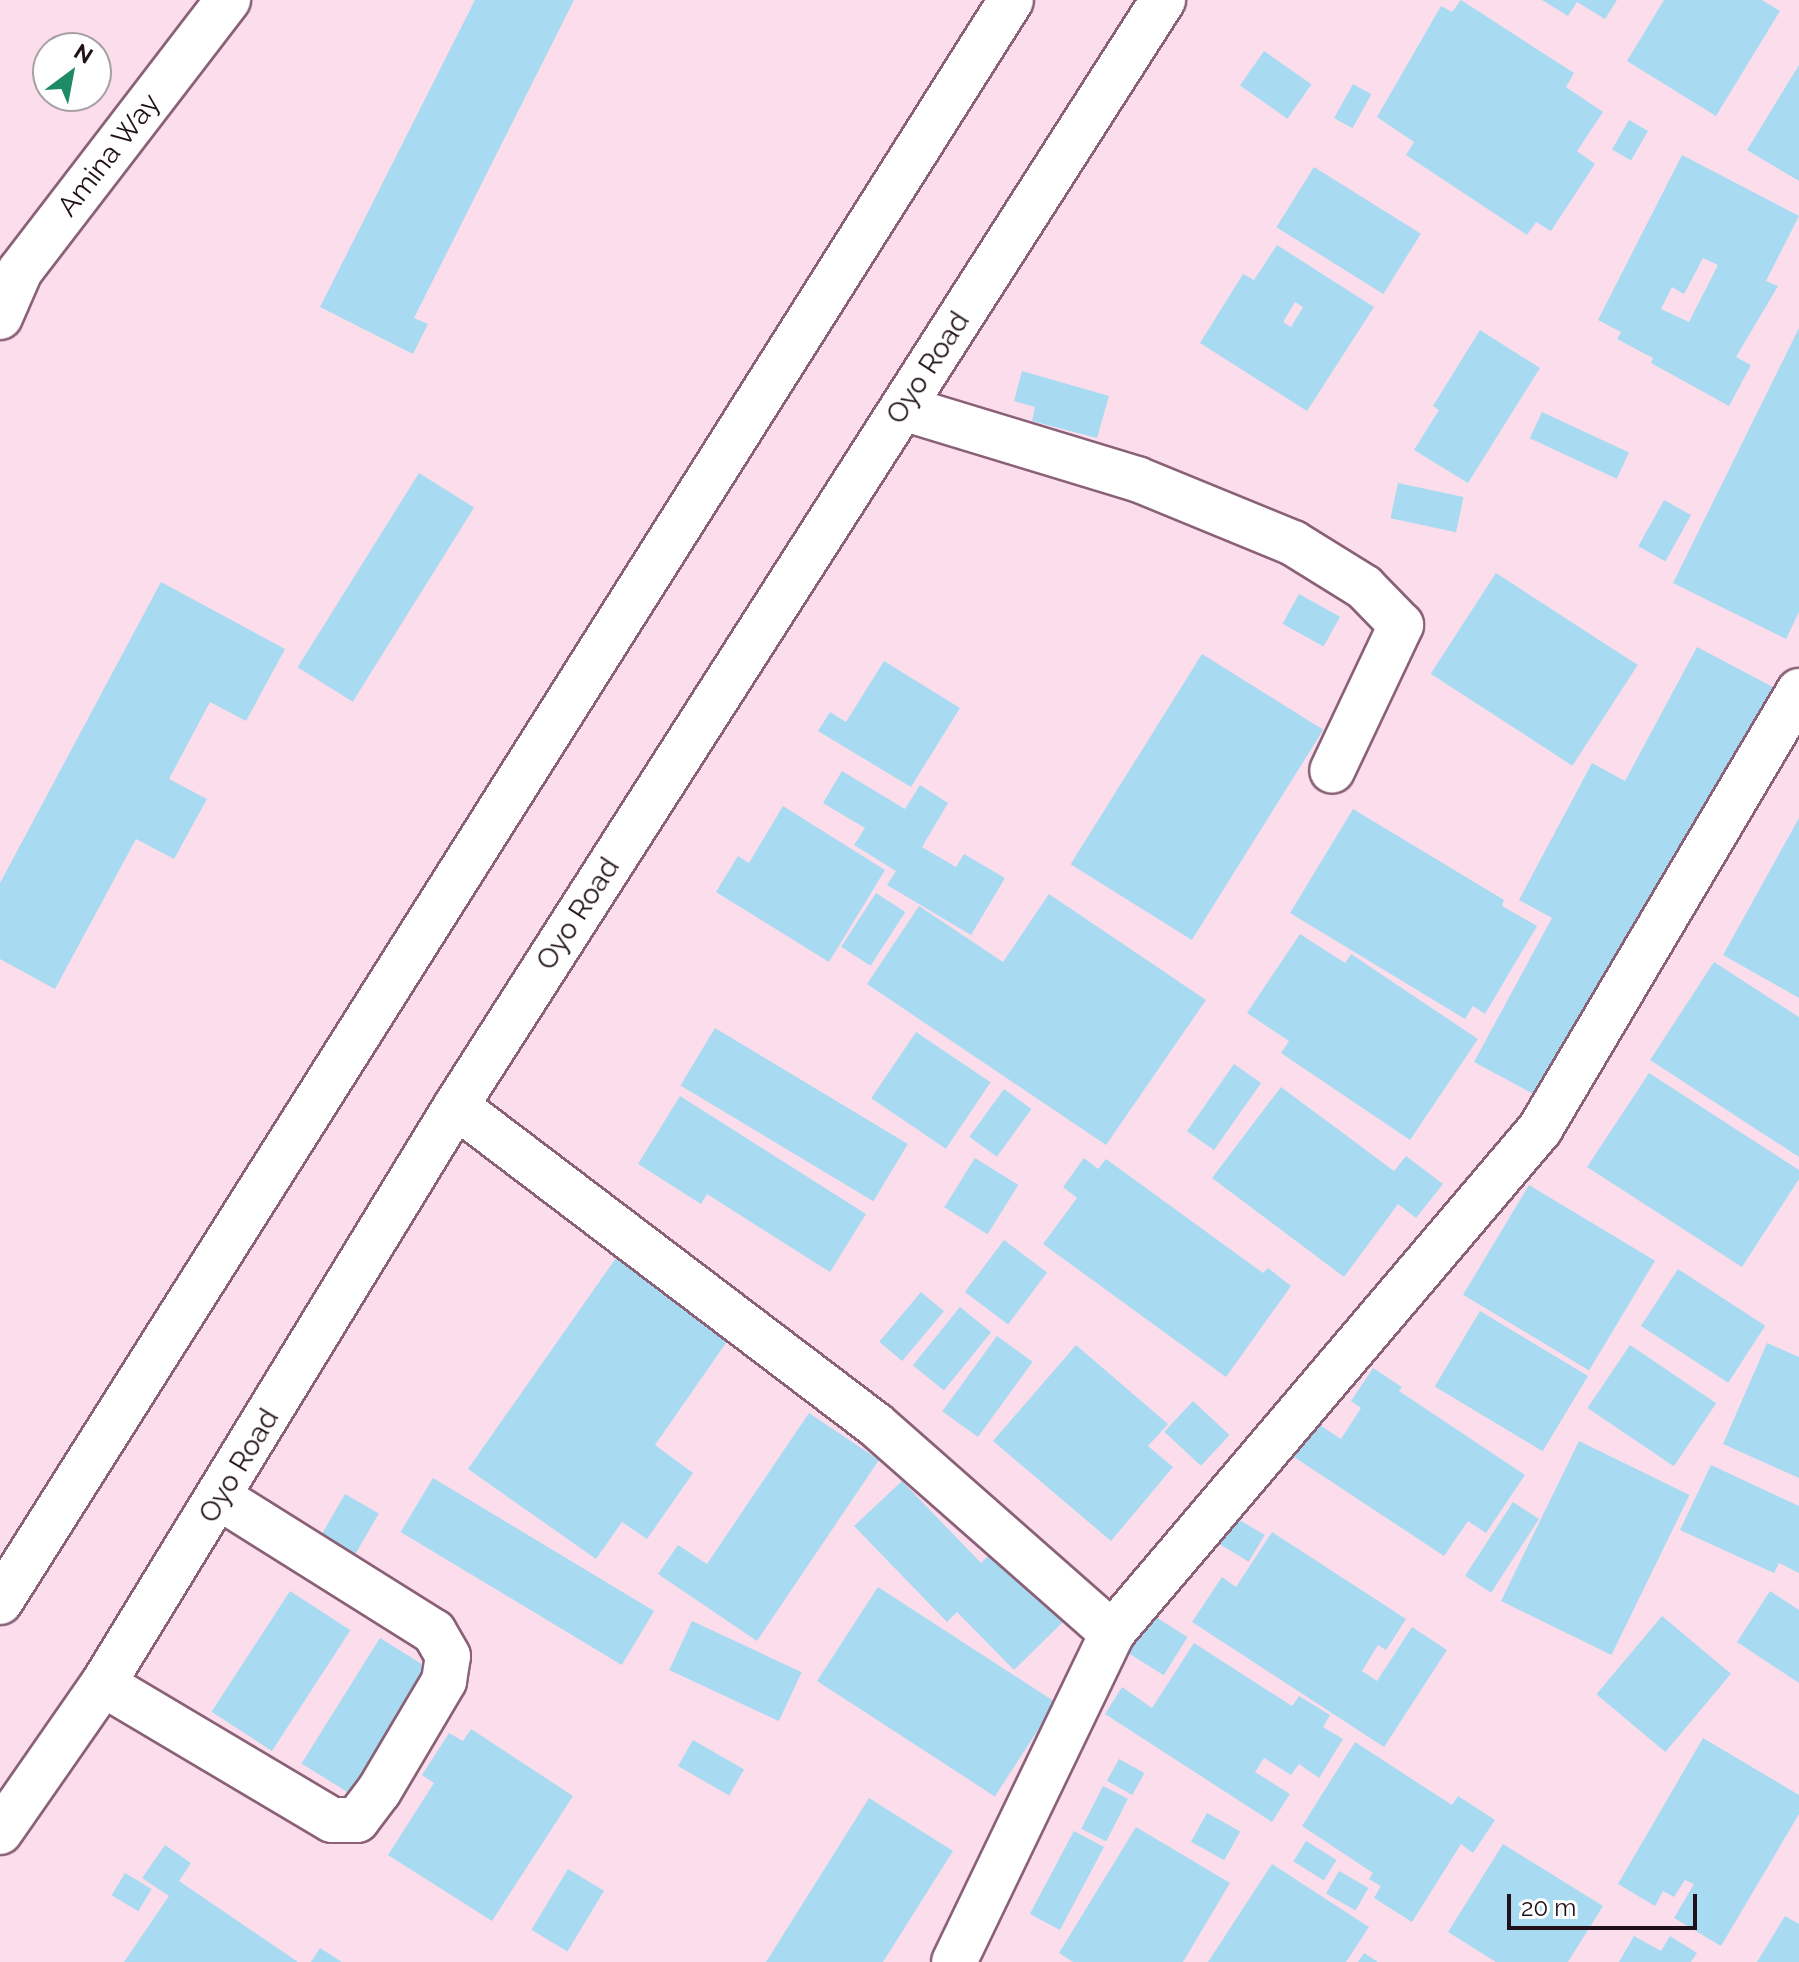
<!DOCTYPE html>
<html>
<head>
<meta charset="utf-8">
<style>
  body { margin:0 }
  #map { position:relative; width:1799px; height:1962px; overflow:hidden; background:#fbddec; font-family:Raleway,sans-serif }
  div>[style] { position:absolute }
  .building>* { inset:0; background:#a8dbf1; transform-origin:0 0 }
  .roads { filter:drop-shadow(2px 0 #8a6177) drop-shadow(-2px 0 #8a6177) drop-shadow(0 2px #8a6177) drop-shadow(0 -2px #8a6177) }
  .minor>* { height:44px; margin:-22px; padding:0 22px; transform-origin:22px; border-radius:22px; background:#fff }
  .highway>* { height:44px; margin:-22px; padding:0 22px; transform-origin:22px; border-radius:22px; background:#fff }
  span { translate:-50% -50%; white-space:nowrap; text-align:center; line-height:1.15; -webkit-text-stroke:6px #fff; paint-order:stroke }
  .street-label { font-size:28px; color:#21111a }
  .north { position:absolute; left:32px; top:32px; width:80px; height:80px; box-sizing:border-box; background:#fff; border:2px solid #a6a0a3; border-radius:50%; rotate:32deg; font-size:22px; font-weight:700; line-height:32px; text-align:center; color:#21111a }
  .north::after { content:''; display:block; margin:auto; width:28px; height:36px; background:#1f8a68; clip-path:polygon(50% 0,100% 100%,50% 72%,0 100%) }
  .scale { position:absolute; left:1507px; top:1894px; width:190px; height:36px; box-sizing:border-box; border:4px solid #21111a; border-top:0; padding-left:10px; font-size:24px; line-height:28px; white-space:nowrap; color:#21111a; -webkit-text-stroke:6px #fff; paint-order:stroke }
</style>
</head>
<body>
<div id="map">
  <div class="building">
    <div style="clip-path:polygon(475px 0,574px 0,414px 318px,428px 324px,413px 354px,320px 307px)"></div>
    <div style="clip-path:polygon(1461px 0,1574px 73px,1566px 87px,1603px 112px,1577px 151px,1595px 164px,1551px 231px,1536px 222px,1527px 235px,1406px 155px,1414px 142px,1377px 117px,1441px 6px,1452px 12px)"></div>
    <div style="clip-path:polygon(1542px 0,1617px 0,1605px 19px,1577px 2px,1568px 16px)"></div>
    <div style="clip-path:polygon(1664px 0,1762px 0,1780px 11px,1716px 116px,1627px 61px)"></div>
    <div style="left:1264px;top:51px;width:58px;height:42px;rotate:35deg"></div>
    <div style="clip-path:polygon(1799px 65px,1799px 181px,1747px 150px)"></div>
    <div style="left:1353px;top:84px;width:21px;height:39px;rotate:29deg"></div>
    <div style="left:1629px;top:120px;width:22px;height:34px;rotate:30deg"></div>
    <div style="clip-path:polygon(evenodd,1682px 155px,1799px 216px,1766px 281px,1778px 286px,1736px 357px,1751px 365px,1729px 406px,1651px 363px,1653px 358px,1617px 339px,1621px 332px,1598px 320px,1682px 155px,1703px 258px,1718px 265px,1689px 322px,1661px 309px,1672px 287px,1684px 294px,1703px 258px)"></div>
    <div style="left:1314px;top:167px;width:126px;height:71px;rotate:32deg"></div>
    <div style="clip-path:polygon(evenodd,1277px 245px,1374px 307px,1307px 411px,1200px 343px,1243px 274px,1254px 280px,1277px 245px,1295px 302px,1303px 307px,1291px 327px,1283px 322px,1295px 302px)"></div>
    <div style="clip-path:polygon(1799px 328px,1799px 612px,1786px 639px,1673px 583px)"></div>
    <div style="clip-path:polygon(1480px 330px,1540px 368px,1468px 483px,1414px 450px,1439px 410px,1433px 406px)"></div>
    <div style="clip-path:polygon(1022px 371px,1109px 396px,1097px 438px,1032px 421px,1035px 407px,1014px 401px)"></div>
    <div style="left:1542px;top:412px;width:96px;height:29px;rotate:25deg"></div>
    <div style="left:419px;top:473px;width:65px;height:229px;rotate:32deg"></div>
    <div style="left:1398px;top:483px;width:67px;height:36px;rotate:12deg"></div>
    <div style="left:1664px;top:500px;width:31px;height:53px;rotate:29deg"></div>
    <div style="left:1496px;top:573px;width:169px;height:120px;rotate:33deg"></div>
    <div style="clip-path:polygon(161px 582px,285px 649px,246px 721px,210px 702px,169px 779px,207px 799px,174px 859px,136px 839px,55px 989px,0 959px,0 883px)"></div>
    <div style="left:1299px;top:594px;width:47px;height:34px;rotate:29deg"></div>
    <div style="clip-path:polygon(1697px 647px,1773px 687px,1550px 1103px,1474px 1062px,1552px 918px,1519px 900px,1592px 763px,1625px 781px)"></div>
    <div style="left:1202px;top:654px;width:143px;height:248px;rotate:32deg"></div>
    <div style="clip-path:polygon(884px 661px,960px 708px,911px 787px,818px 731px,830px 712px,846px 722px)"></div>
    <div style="clip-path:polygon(842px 771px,905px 809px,920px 785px,948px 803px,922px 847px,956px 867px,964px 854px,1005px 878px,971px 935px,887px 885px,896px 871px,854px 845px,865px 828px,823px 803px)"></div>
    <div style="clip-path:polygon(783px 806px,885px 870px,829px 962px,716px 892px,738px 856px,749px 863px)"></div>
    <div style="clip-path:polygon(1353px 809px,1504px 900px,1502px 906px,1537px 926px,1485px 1014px,1473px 1006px,1465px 1019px,1290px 913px)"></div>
    <div style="clip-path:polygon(1799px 818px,1799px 998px,1723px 955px)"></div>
    <div style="left:876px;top:893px;width:35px;height:64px;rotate:33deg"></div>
    <div style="clip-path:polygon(1049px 894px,1206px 1000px,1106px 1145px,867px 984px,919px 906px,1003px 962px)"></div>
    <div style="clip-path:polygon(1300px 934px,1345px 963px,1351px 954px,1478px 1039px,1410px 1140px,1281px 1053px,1289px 1041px,1247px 1013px)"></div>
    <div style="clip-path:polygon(1714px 962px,1799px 1017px,1799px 1157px,1650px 1060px)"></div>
    <div style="left:715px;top:1028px;width:225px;height:67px;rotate:31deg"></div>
    <div style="left:916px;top:1032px;width:90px;height:80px;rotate:34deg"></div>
    <div style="left:1234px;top:1064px;width:33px;height:82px;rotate:35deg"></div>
    <div style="clip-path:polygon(1649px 1073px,1799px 1170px,1799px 1179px,1742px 1267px,1587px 1167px)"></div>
    <div style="clip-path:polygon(1281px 1087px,1394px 1171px,1406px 1156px,1443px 1184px,1416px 1218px,1398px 1204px,1344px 1277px,1212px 1178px)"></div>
    <div style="left:1004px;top:1089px;width:34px;height:59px;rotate:36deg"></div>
    <div style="clip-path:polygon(680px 1096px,866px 1214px,830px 1272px,707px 1194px,701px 1204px,638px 1164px)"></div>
    <div style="left:975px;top:1158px;width:51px;height:58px;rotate:32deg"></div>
    <div style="clip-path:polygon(1084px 1158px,1098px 1169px,1106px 1159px,1263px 1273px,1268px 1268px,1291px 1286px,1226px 1377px,1043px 1244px,1077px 1198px,1063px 1187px)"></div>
    <div style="left:1529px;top:1185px;width:147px;height:128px;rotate:31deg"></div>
    <div style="left:1004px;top:1240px;width:54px;height:65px;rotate:37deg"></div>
    <div style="clip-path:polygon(623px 1248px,737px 1327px,655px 1445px,693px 1473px,647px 1539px,622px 1522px,596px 1559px,468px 1469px)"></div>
    <div style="left:1678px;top:1269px;width:104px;height:68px;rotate:33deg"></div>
    <div style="left:921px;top:1292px;width:30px;height:65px;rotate:40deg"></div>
    <div style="left:960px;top:1307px;width:40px;height:75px;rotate:39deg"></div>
    <div style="left:1480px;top:1311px;width:126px;height:88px;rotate:31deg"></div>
    <div style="left:997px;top:1336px;width:44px;height:93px;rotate:36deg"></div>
    <div style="clip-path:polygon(1767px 1343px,1799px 1357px,1799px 1478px,1723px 1444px)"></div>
    <div style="clip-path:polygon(1076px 1345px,1168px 1424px,1148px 1446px,1173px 1467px,1111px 1541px,993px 1441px)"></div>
    <div style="left:1630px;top:1345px;width:104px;height:76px;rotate:34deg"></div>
    <div style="clip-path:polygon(1373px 1368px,1402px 1387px,1399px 1391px,1525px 1475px,1486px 1533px,1468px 1521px,1444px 1556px,1285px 1451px,1309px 1418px,1341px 1439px,1361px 1408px,1351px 1401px)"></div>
    <div style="left:1193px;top:1401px;width:50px;height:42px;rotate:43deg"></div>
    <div style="clip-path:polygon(809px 1413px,879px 1460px,757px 1641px,658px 1574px,678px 1545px,707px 1564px)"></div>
    <div style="left:1579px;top:1441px;width:123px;height:178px;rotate:26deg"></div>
    <div style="clip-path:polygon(1711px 1465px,1799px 1506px,1799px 1573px,1779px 1563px,1774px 1573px,1680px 1530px)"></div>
    <div style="left:433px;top:1478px;width:258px;height:63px;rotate:31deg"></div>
    <div style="clip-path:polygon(902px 1481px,981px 1563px,999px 1545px,1068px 1617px,1014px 1670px,957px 1612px,947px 1622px,854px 1526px)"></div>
    <div style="left:345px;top:1494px;width:39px;height:47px;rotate:30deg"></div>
    <div style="left:1513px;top:1502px;width:31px;height:88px;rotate:33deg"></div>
    <div style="left:1233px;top:1516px;width:37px;height:31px;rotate:31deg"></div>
    <div style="clip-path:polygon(1272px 1532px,1406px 1619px,1386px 1650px,1378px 1645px,1362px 1671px,1377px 1681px,1412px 1627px,1447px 1650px,1384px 1747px,1192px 1622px,1222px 1577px,1236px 1587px)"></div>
    <div style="left:878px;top:1587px;width:212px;height:112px;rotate:33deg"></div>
    <div style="left:290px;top:1591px;width:72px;height:144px;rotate:33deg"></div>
    <div style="clip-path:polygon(1770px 1591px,1799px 1610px,1799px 1683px,1737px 1642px)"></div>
    <div style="left:1146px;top:1611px;width:49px;height:45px;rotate:32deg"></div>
    <div style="left:1662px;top:1616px;width:90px;height:102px;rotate:40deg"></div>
    <div style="left:692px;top:1621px;width:121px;height:54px;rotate:25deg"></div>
    <div style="left:380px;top:1638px;width:67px;height:148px;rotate:32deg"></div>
    <div style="clip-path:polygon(1194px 1643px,1292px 1706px,1299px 1696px,1330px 1715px,1323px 1727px,1343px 1739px,1319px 1778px,1299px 1764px,1291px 1775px,1264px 1758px,1255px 1772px,1290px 1794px,1272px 1822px,1105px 1714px,1122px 1687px,1152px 1708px)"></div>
    <div style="clip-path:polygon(471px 1729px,573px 1796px,492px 1921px,388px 1855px,434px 1783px,422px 1775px,449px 1733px,463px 1741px)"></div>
    <div style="clip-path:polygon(1703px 1738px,1799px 1795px,1799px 1814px,1721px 1946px,1674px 1918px,1694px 1884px,1685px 1880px,1674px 1897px,1663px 1891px,1655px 1906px,1618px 1884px)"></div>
    <div style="left:693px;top:1740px;width:59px;height:30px;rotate:30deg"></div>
    <div style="clip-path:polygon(1355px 1742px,1452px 1805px,1458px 1796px,1495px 1820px,1473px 1853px,1461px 1844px,1412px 1922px,1374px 1898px,1381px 1886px,1369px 1879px,1373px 1873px,1302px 1826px)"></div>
    <div style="left:1119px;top:1759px;width:29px;height:25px;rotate:29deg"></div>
    <div style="left:1103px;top:1786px;width:28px;height:48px;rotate:27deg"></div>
    <div style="clip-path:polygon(869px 1798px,953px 1851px,883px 1962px,766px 1962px)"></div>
    <div style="left:1207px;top:1813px;width:38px;height:33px;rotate:29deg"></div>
    <div style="clip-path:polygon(1136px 1827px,1230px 1883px,1183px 1962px,1073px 1962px,1059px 1953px)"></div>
    <div style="left:1074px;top:1831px;width:34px;height:94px;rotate:28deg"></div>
    <div style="left:1306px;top:1841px;width:36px;height:24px;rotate:32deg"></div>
    <div style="clip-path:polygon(1503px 1844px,1603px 1906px,1568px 1962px,1496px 1962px,1448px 1932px)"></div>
    <div style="clip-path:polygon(165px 1845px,191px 1863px,179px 1881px,298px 1962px,124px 1962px,169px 1896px,142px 1878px)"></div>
    <div style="clip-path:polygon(1272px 1864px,1369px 1927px,1346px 1962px,1208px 1962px)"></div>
    <div style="left:568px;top:1869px;width:42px;height:71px;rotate:31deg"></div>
    <div style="left:1339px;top:1871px;width:34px;height:26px;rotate:30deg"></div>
    <div style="left:125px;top:1873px;width:31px;height:26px;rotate:31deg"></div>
    <div style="clip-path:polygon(1785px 1916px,1799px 1924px,1799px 1962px,1757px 1962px)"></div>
    <div style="clip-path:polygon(1634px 1936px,1661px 1951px,1670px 1936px,1697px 1953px,1691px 1962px,1619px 1962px)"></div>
    <div style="clip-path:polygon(320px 1948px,342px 1962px,311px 1962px)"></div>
    <div style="clip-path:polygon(1364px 1953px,1378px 1962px,1358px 1962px)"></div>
  </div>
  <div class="roads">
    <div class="minor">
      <div style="left:0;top:317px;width:50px;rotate:-66.5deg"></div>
      <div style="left:20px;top:271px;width:342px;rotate:-52.5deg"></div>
      <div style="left:903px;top:408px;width:245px;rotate:16.9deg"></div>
      <div style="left:1137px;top:479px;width:169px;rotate:22.3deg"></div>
      <div style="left:1293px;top:543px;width:84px;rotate:31.8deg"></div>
      <div style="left:1364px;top:587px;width:53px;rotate:45.8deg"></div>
      <div style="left:1401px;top:625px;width:161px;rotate:115.3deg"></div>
      <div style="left:456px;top:1106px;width:527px;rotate:37.22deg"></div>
      <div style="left:876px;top:1425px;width:315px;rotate:41.4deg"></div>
      <div style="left:103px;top:1684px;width:266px;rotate:30.7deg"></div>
      <div style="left:332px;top:1820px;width:25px"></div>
      <div style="left:357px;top:1820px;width:36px;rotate:-53deg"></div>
      <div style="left:379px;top:1791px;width:128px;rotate:-59.4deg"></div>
      <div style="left:444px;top:1681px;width:25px;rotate:-81deg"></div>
      <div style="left:448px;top:1656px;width:28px;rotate:-120deg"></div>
      <div style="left:434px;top:1632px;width:252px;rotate:-147.9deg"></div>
      <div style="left:954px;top:1962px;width:365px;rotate:-64.3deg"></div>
      <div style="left:1112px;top:1633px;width:661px;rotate:-49.66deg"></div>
      <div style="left:1540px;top:1129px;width:509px;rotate:-59.4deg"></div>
    </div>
    <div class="highway">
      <div style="left:0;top:1602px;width:1894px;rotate:-57.74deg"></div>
      <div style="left:0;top:1832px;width:180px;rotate:-55.2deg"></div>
      <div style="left:103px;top:1684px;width:677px;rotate:-58.59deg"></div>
      <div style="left:456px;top:1106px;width:1313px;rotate:-57.41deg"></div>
    </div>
  </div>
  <div class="street-label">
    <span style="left:109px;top:155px;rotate:-52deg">Amina Way</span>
    <span style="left:928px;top:368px;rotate:-57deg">Oyo Road</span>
    <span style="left:578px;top:914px;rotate:-57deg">Oyo Road</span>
    <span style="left:239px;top:1466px;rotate:-59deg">Oyo Road</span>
  </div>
  <div class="north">N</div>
  <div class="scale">20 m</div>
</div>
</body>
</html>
